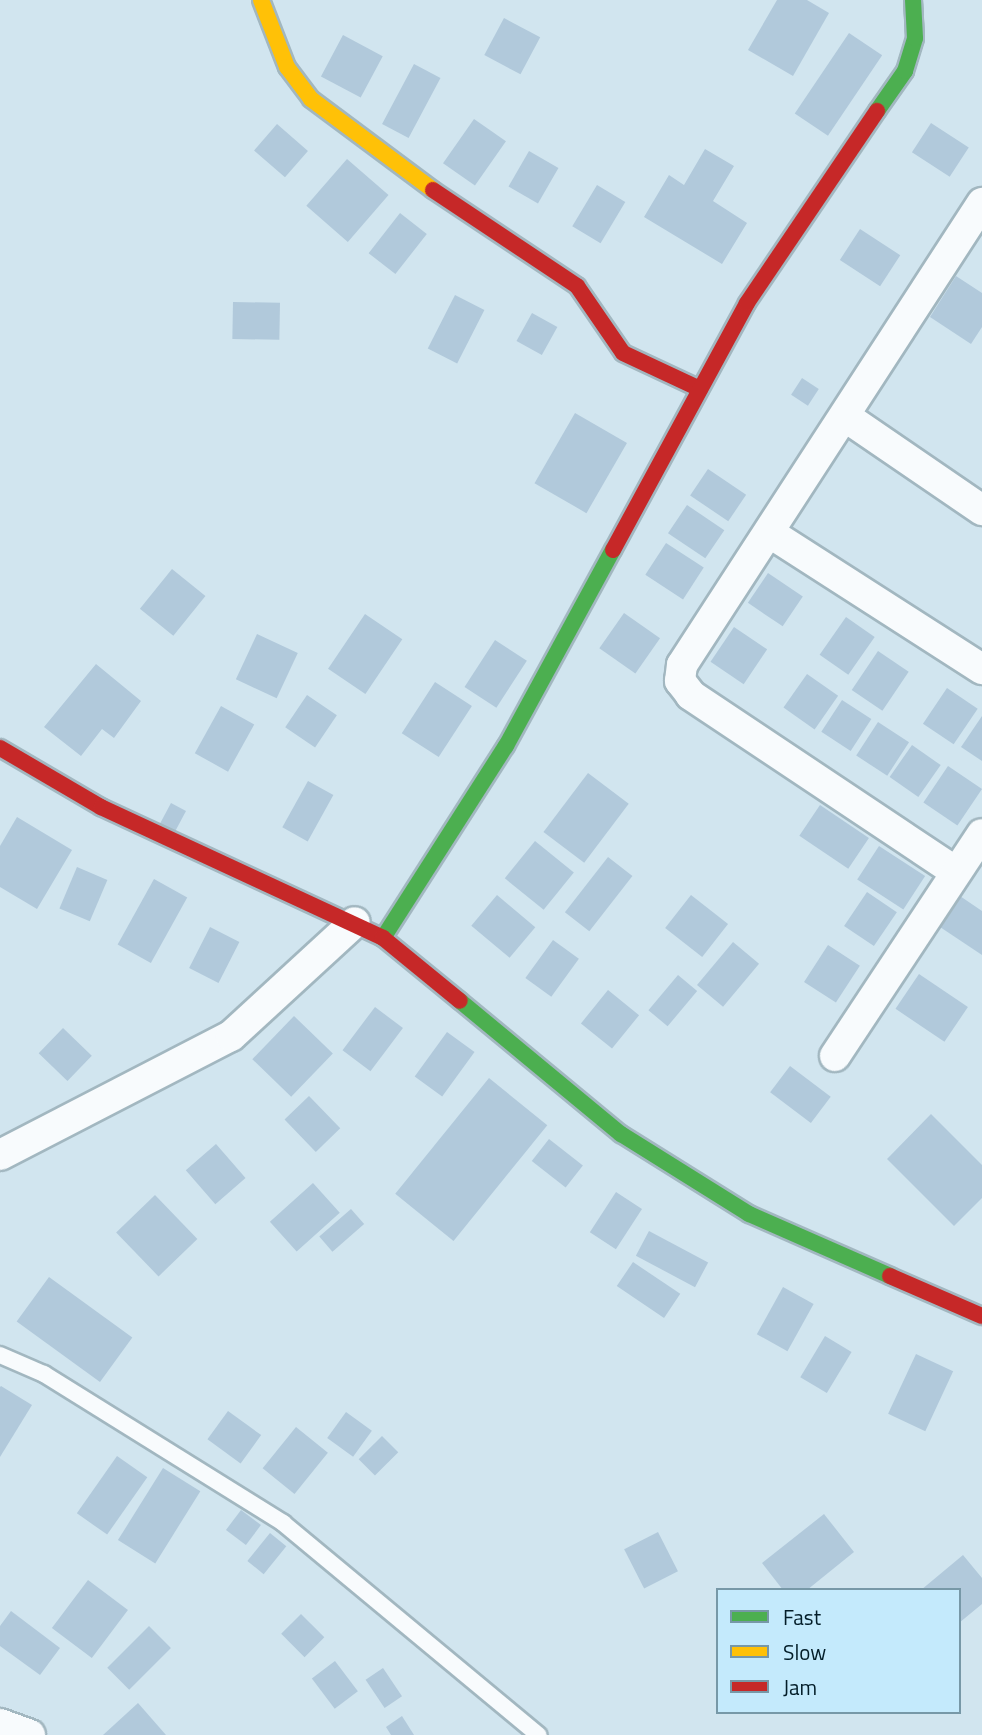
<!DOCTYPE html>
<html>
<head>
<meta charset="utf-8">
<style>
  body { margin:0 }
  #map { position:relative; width:982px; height:1735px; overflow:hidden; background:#d1e5ef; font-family:"Titillium Web",sans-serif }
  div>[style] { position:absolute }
  .building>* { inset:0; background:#b1c9db; transform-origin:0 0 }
  .roads { filter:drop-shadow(2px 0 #a2b7c0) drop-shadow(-2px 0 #a2b7c0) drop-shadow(0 2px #a2b7c0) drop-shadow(0 -2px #a2b7c0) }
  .lane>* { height:16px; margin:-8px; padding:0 8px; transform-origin:8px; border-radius:8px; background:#f8fbfd }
  .street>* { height:30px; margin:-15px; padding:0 15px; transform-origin:15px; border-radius:15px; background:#f8fbfd }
  .fast>* { height:16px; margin:-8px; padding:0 8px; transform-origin:8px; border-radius:8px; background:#4caf50 }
  .slow>* { height:16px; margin:-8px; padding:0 8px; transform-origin:8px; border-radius:8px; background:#ffc107 }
  .jam>* { height:16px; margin:-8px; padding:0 8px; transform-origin:8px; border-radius:8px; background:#c62828 }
  span { translate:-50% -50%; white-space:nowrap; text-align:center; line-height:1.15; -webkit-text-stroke:7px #c4eafc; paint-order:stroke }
  .legend { position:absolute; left:716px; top:1588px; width:245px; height:126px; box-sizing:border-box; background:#c4eafc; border:2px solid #7798a7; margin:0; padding:9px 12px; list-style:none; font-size:21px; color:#031d28 }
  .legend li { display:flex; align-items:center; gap:14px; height:35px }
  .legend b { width:35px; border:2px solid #7798a7 }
</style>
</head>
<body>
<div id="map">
  <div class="building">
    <div style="clip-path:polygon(777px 0,807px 0,829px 13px,793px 76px,748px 50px)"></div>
    <div style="left:504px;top:18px;width:41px;height:42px;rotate:28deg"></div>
    <div style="left:849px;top:33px;width:40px;height:97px;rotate:34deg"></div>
    <div style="left:343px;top:35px;width:45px;height:47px;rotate:28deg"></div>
    <div style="left:414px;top:64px;width:30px;height:68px;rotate:28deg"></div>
    <div style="left:474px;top:119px;width:39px;height:54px;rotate:35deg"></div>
    <div style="left:931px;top:123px;width:45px;height:35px;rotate:33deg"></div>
    <div style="left:277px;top:124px;width:41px;height:35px;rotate:41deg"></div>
    <div style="clip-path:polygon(705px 149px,734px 166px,713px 201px,747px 223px,722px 264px,644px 217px,669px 175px,684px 185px)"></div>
    <div style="left:529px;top:151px;width:34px;height:41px;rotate:30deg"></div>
    <div style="left:347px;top:159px;width:55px;height:62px;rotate:41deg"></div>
    <div style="left:597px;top:185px;width:33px;height:48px;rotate:31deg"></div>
    <div style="left:400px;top:213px;width:34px;height:51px;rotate:38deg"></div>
    <div style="left:860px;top:229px;width:48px;height:37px;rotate:33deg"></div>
    <div style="clip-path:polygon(956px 276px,982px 293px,982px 327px,971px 344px,930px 317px)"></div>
    <div style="left:455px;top:295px;width:33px;height:60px;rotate:27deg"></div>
    <div style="left:233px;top:302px;width:47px;height:37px;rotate:1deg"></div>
    <div style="left:532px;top:313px;width:29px;height:32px;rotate:29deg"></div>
    <div style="left:802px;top:378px;width:20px;height:20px;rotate:33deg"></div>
    <div style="left:575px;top:413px;width:60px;height:81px;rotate:30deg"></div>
    <div style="left:708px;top:469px;width:46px;height:32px;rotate:34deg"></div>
    <div style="left:687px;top:505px;width:45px;height:34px;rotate:34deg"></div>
    <div style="left:666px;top:543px;width:45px;height:38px;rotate:33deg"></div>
    <div style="left:172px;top:569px;width:43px;height:51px;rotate:39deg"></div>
    <div style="left:768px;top:573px;width:42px;height:36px;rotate:34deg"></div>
    <div style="left:624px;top:613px;width:44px;height:43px;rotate:35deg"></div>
    <div style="left:365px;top:614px;width:45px;height:66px;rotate:34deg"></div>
    <div style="left:846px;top:617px;width:35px;height:46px;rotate:35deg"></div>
    <div style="left:734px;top:627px;width:40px;height:42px;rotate:34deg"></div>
    <div style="left:257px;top:634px;width:45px;height:50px;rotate:25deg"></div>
    <div style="left:495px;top:640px;width:38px;height:56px;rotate:33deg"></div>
    <div style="left:878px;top:651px;width:37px;height:47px;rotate:34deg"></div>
    <div style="clip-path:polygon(96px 664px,141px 701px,114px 738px,102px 729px,81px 756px,44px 727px)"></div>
    <div style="left:807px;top:674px;width:38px;height:41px;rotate:35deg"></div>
    <div style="left:435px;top:682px;width:44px;height:61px;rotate:33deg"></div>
    <div style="left:947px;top:688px;width:37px;height:43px;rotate:34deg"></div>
    <div style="left:307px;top:695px;width:36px;height:39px;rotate:34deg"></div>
    <div style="left:842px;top:700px;width:35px;height:38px;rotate:33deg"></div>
    <div style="left:221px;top:706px;width:38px;height:54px;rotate:29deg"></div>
    <div style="clip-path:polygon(982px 716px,982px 761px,961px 747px)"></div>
    <div style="left:878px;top:722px;width:37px;height:40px;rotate:33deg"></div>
    <div style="left:912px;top:745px;width:35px;height:39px;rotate:35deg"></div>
    <div style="left:948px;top:766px;width:41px;height:44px;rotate:34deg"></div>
    <div style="left:588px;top:773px;width:51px;height:74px;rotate:37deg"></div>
    <div style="left:308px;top:781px;width:29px;height:53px;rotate:29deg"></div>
    <div style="left:171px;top:803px;width:17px;height:27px;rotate:28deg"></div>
    <div style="left:820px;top:805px;width:59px;height:37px;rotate:34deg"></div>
    <div style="clip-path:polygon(17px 817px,72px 850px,37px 909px,0 887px,0 846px)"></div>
    <div style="left:535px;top:841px;width:50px;height:48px;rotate:39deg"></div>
    <div style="left:879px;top:846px;width:55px;height:40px;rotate:33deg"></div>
    <div style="left:608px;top:857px;width:31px;height:70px;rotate:38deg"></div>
    <div style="left:77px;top:867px;width:33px;height:45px;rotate:23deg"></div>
    <div style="left:154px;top:879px;width:38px;height:75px;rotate:29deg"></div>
    <div style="left:867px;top:892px;width:36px;height:41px;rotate:34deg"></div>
    <div style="clip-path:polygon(957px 894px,982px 911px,982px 955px,937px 925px)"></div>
    <div style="left:497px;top:895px;width:50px;height:40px;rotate:40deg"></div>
    <div style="left:691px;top:895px;width:47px;height:42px;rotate:38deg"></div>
    <div style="left:210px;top:927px;width:33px;height:46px;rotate:27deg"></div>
    <div style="left:553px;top:940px;width:32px;height:47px;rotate:36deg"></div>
    <div style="left:733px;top:942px;width:34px;height:56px;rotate:40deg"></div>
    <div style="left:828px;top:945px;width:38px;height:44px;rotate:33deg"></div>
    <div style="left:919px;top:974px;width:59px;height:42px;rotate:34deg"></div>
    <div style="left:678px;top:975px;width:25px;height:46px;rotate:40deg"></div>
    <div style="left:608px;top:990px;width:40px;height:43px;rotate:39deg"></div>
    <div style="left:375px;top:1007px;width:35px;height:54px;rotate:37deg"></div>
    <div style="left:294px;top:1016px;width:54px;height:60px;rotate:44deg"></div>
    <div style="left:63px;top:1028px;width:40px;height:35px;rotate:44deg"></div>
    <div style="left:447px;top:1032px;width:34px;height:55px;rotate:36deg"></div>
    <div style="left:790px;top:1066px;width:51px;height:33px;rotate:37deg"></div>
    <div style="left:489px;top:1078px;width:75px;height:149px;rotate:39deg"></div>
    <div style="left:309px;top:1096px;width:45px;height:34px;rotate:46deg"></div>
    <div style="clip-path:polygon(931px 1114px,982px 1165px,982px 1198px,954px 1226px,887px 1159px)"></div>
    <div style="left:549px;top:1139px;width:43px;height:28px;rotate:38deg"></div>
    <div style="left:216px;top:1144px;width:45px;height:40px;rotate:49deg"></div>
    <div style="left:313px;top:1183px;width:40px;height:58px;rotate:48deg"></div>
    <div style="left:616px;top:1192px;width:31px;height:48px;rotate:33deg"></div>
    <div style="left:155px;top:1195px;width:61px;height:54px;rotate:46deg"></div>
    <div style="left:351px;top:1209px;width:20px;height:42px;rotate:49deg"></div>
    <div style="left:649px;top:1231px;width:67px;height:28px;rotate:28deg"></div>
    <div style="left:633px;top:1262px;width:57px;height:29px;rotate:34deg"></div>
    <div style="left:49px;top:1277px;width:103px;height:55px;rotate:36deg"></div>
    <div style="left:783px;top:1287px;width:35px;height:54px;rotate:29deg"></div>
    <div style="left:825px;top:1336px;width:31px;height:48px;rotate:31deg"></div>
    <div style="left:916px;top:1354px;width:41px;height:66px;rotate:25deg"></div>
    <div style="clip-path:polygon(1px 1386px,32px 1405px,0 1457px,0 1387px)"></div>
    <div style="left:228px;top:1411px;width:41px;height:35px;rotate:36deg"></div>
    <div style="left:346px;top:1412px;width:32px;height:32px;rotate:36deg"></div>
    <div style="left:296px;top:1427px;width:41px;height:53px;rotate:39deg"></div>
    <div style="left:382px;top:1436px;width:23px;height:33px;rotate:45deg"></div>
    <div style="left:117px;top:1456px;width:37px;height:70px;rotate:35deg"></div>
    <div style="left:163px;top:1468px;width:44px;height:85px;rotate:32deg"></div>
    <div style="left:241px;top:1510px;width:25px;height:25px;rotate:37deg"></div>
    <div style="clip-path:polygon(824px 1514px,854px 1552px,807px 1590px,783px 1590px,762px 1563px)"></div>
    <div style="left:658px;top:1532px;width:44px;height:38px;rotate:63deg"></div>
    <div style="left:270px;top:1533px;width:21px;height:36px;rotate:39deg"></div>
    <div style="clip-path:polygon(963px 1555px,982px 1578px,982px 1604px,959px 1623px,959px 1590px,921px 1590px)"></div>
    <div style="left:88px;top:1580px;width:50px;height:60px;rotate:37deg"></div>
    <div style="clip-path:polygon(11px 1611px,60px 1648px,40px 1675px,0 1646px,0 1626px)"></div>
    <div style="left:301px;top:1614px;width:33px;height:28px;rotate:45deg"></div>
    <div style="left:149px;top:1626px;width:31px;height:59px;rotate:45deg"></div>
    <div style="left:335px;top:1661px;width:38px;height:29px;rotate:53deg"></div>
    <div style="left:383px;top:1668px;width:34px;height:21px;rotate:56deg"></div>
    <div style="clip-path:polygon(138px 1703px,166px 1735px,103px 1735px)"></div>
    <div style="clip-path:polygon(402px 1716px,414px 1735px,391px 1735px,386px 1727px)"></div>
  </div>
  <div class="roads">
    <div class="lane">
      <div style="left:0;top:1355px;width:48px;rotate:23.4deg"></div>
      <div style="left:44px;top:1374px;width:282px;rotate:31.9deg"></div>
      <div style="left:283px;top:1523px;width:332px;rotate:39.7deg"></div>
    </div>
    <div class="street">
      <div style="left:846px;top:417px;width:165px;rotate:34.4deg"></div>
      <div style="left:770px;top:533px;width:252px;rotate:32.7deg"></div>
      <div style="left:956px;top:872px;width:319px;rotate:-146.3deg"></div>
      <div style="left:691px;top:695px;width:18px;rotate:-128deg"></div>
      <div style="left:680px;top:681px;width:16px;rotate:-83deg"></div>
      <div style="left:682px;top:665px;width:551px;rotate:-57deg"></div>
      <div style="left:835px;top:1056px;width:266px;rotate:-56.5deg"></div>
      <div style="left:0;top:1155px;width:260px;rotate:-27.3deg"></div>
      <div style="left:231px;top:1036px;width:168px;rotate:-42.6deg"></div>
      <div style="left:0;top:1724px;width:32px;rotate:20deg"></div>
    </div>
    <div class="fast">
      <div style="left:877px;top:111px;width:49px;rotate:-55deg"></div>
      <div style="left:905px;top:71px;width:34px;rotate:-73deg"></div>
      <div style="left:915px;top:38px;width:38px;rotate:-93deg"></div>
      <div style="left:383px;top:938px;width:228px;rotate:-57.4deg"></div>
      <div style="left:506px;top:746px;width:223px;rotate:-61.4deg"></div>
      <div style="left:460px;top:1001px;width:209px;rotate:39.6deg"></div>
      <div style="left:621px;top:1134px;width:151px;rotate:32deg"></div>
      <div style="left:749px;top:1214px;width:154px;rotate:23.7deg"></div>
    </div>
    <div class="slow">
      <div style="left:261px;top:0;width:72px;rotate:68.8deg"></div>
      <div style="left:287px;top:67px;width:40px;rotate:53deg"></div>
      <div style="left:311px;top:99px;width:152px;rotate:36.7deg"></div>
    </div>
    <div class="jam">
      <div style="left:433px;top:190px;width:173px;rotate:33.7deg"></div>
      <div style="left:577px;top:286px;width:81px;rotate:55.5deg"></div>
      <div style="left:623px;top:353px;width:85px;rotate:25.1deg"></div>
      <div style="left:613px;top:550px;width:281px;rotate:-61.5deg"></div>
      <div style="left:747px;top:303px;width:232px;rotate:-55.9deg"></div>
      <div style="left:0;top:748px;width:117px;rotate:30.3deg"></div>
      <div style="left:101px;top:807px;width:311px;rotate:24.9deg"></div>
      <div style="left:383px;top:938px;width:99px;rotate:39.3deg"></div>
      <div style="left:890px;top:1276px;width:100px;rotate:23.5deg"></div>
    </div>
  </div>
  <ul class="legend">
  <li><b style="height:9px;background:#4caf50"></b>Fast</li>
  <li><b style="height:9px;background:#ffc107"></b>Slow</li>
  <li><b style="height:9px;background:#c62828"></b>Jam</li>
  </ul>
</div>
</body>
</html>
